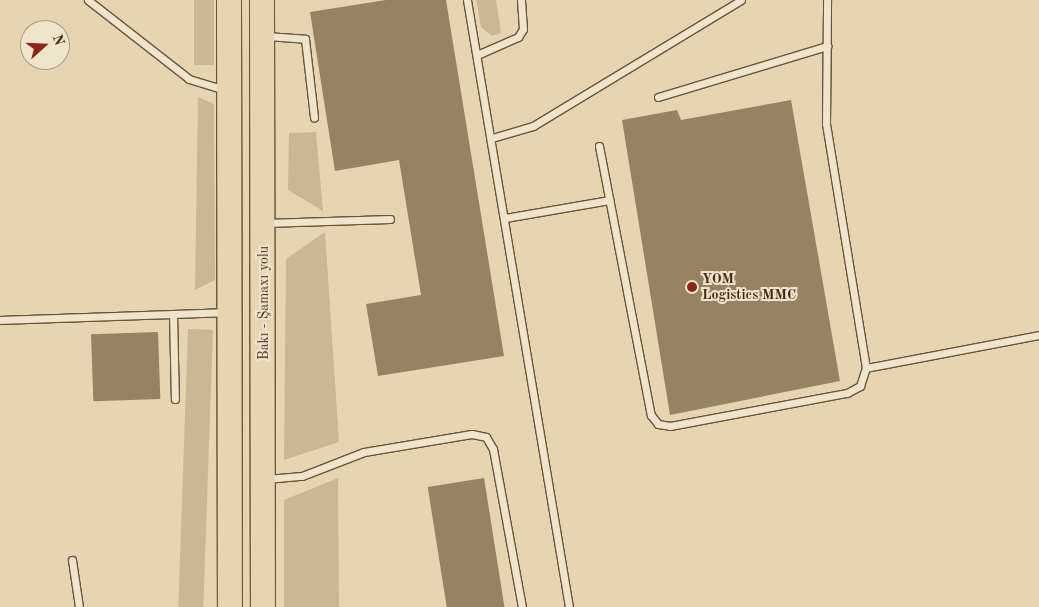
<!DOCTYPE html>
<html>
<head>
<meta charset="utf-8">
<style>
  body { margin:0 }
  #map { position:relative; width:1039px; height:607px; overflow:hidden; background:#e6d5b0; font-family:"Old Standard TT",serif }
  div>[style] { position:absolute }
  .green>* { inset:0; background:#cab895; transform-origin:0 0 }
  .building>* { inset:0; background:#978264; transform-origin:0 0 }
  .roads { filter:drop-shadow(1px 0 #6b5439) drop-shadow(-1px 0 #6b5439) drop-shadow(0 1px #6b5439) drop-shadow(0 -1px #6b5439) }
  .lane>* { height:7px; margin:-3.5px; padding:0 3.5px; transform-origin:3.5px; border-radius:3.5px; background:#efe4cc }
  .highway>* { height:24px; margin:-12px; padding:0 12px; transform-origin:12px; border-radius:12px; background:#e6d5b0 }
  .dots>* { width:14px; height:14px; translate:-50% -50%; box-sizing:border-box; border:2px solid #efe4cc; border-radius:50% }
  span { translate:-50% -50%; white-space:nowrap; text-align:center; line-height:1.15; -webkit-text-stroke:4px #efe4cc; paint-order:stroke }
  .poi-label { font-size:14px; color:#422911; font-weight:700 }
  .left { translate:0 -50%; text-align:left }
  .street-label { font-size:14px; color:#422911 }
  .north { position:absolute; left:20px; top:20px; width:50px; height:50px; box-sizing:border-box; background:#efe4cc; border:1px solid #aa9981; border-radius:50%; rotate:70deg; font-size:14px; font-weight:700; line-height:20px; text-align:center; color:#422911 }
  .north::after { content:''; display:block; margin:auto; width:18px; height:22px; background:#8f2418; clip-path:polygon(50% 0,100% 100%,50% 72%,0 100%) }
</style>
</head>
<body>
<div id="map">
  <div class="green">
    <div style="left:194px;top:0;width:20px;height:65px"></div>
    <div style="clip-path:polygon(476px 0,496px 0,501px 33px,492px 36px,481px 27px)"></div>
    <div style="clip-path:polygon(198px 97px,214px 104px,215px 280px,195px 290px)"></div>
    <div style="clip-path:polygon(316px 132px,323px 211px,288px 190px,289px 133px)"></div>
    <div style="clip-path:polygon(325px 232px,339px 442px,284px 460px,286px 259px)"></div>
    <div style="left:188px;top:329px;width:25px;height:278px;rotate:2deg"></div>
    <div style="clip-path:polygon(338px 478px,339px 607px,284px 607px,284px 500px)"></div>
  </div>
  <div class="building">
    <div style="clip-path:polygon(386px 0,446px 0,504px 356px,378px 376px,366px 304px,421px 295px,399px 160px,335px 171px,310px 12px)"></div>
    <div style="clip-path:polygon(791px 100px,840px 381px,670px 415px,622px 120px,677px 110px,681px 120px)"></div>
    <div style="left:158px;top:332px;width:67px;height:67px;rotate:88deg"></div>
    <div style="left:484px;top:478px;width:131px;height:57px;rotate:81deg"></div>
  </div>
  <div class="roads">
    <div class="lane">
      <div style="left:88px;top:0;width:128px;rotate:38deg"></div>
      <div style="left:189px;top:79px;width:39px;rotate:17deg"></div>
      <div style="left:467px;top:0;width:616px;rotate:80.46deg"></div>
      <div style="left:266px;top:36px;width:39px;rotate:4deg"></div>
      <div style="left:305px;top:39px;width:79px;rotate:83.4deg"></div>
      <div style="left:477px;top:55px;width:45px;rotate:-23.7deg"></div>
      <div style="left:518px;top:37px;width:9px;rotate:-58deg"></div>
      <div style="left:523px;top:29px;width:29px;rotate:-94deg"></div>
      <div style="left:658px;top:97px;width:177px;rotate:-16.8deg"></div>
      <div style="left:492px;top:138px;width:43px;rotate:-16.3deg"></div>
      <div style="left:533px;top:126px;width:243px;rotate:-31.2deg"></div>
      <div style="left:599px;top:146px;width:274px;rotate:79.1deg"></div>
      <div style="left:651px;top:415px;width:11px;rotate:52deg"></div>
      <div style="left:658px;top:424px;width:12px;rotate:9deg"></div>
      <div style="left:670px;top:426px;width:180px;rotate:-10.6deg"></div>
      <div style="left:847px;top:393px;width:15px;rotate:-28deg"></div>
      <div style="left:860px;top:386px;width:19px;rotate:-72deg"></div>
      <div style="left:866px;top:368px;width:247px;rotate:-99.3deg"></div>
      <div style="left:826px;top:124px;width:124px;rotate:-89.5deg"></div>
      <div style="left:505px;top:218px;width:106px;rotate:-9.8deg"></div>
      <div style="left:265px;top:223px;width:125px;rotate:-1.8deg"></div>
      <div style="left:173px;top:314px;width:85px;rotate:88.7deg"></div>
      <div style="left:0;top:320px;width:227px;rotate:-2deg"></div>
      <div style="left:866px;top:368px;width:176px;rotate:-10.8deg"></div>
      <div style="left:266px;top:479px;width:36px;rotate:-5deg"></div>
      <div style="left:302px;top:476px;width:66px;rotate:-21.2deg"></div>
      <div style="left:364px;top:452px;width:109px;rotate:-9.5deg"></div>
      <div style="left:472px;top:434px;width:14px;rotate:12deg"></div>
      <div style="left:486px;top:437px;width:14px;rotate:60deg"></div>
      <div style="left:493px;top:449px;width:161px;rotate:79.6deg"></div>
      <div style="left:72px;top:560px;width:48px;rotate:81.5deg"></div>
    </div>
    <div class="highway">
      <div style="left:229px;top:0;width:607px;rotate:89.91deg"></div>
      <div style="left:262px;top:0;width:607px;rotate:89.91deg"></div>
    </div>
  </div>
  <div class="dots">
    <div style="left:692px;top:287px;background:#8f2418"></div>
  </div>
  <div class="poi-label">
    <span class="left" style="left:702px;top:287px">YOM<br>Logistics MMC</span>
  </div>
  <div class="street-label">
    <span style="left:264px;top:303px;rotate:-90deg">Bakı - Şamaxı yolu</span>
  </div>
  <div class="north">N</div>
</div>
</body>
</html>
